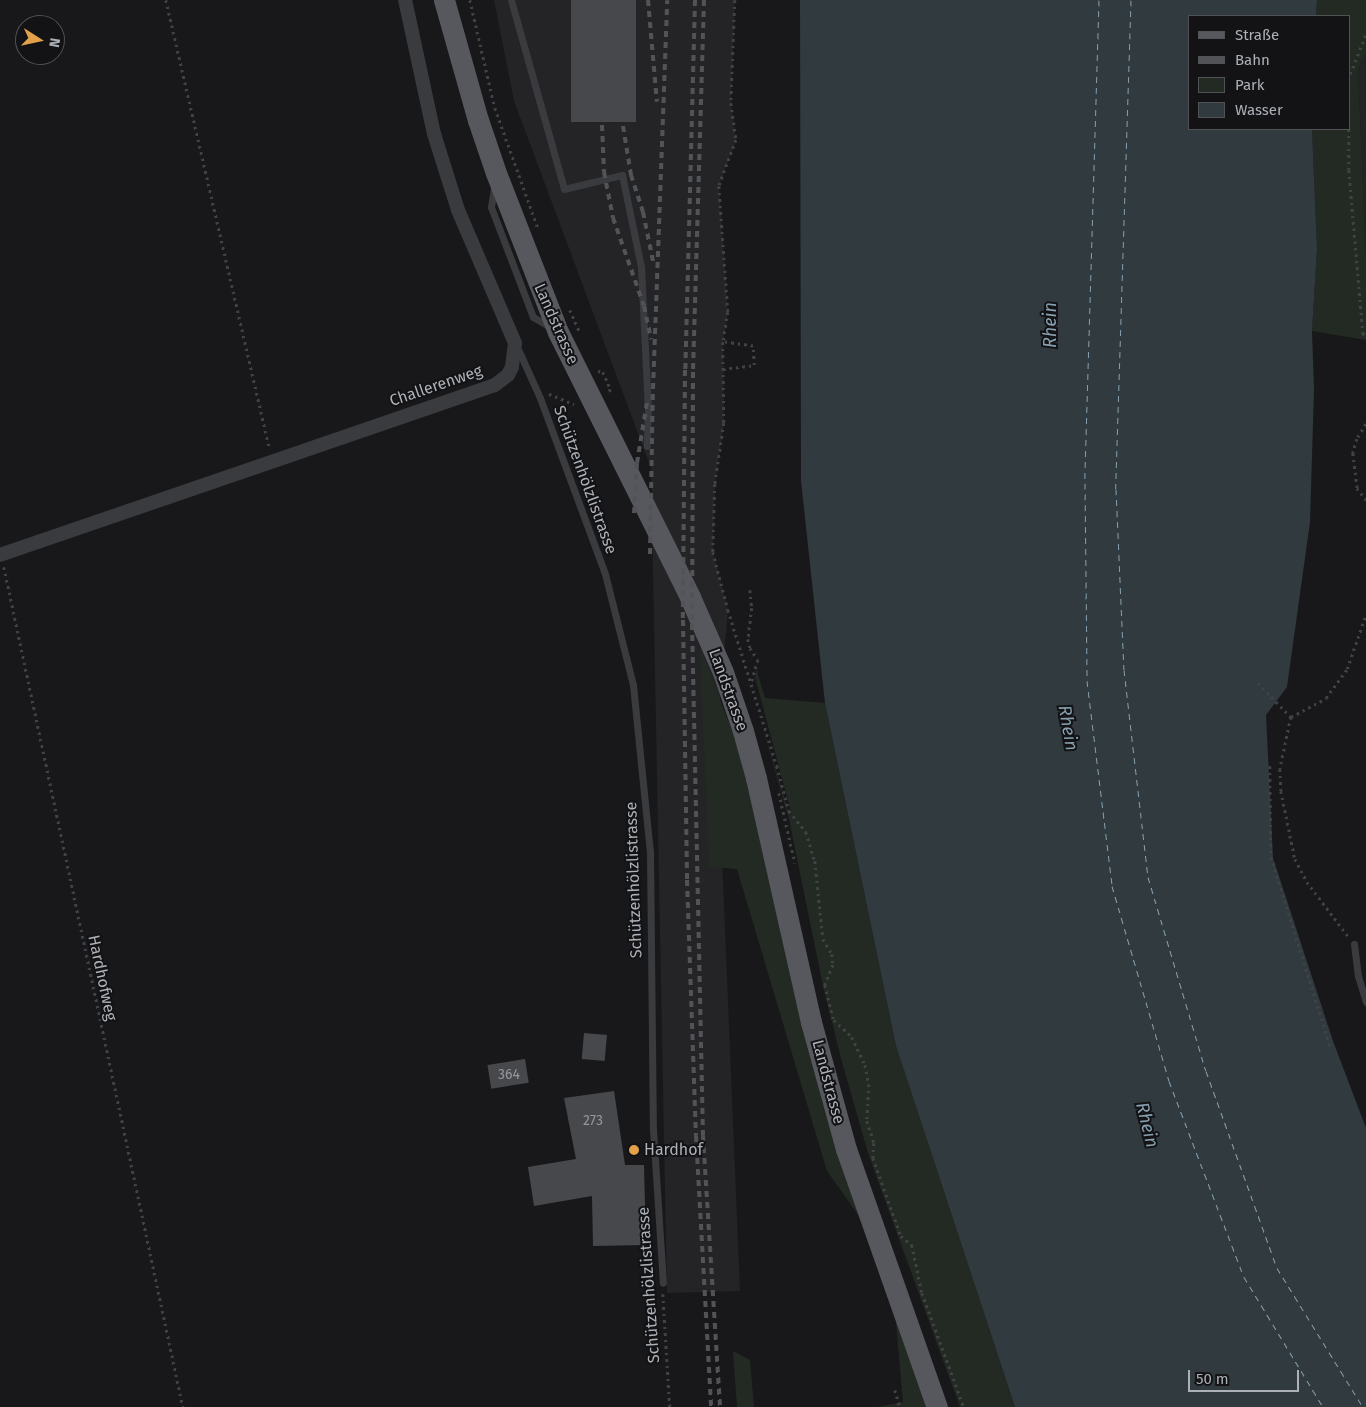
<!DOCTYPE html>
<html>
<head>
<meta charset="utf-8">
<style>
  body { margin:0 }
  #map { position:relative; width:1366px; height:1407px; overflow:hidden; background:#18181a; font-family:"Fira Sans",sans-serif }
  div>[style] { position:absolute }
  .built>* { inset:0; background:#242427 }
  .green>* { inset:0; background:#232a23 }
  .water>* { inset:0; background:#313a3f }
  .ferry>* { height:1px; margin-top:-0.5px; transform-origin:0; background:repeating-linear-gradient(90deg,#86a0b0 0 6px,transparent 0 11px) }
  .building>* { inset:0; background:#47484c; transform-origin:0 0 }
  .path>* { height:2.5px; margin-top:-1.25px; transform-origin:0; background:repeating-linear-gradient(90deg,#404245 0 2.5px,transparent 0 6.5px) }
  .service>* { height:7px; margin:-3.5px; padding:0 3.5px; transform-origin:3.5px; border-radius:3.5px; background:#3a3b3f }
  .minor>* { height:14px; margin:-7px; padding:0 7px; transform-origin:7px; border-radius:7px; background:#3a3b3f }
  .primary>* { height:21px; margin:-10.5px; padding:0 10.5px; transform-origin:10.5px; border-radius:10.5px; background:#56585d }
  .rail>* { height:4px; margin-top:-2px; transform-origin:0; background:repeating-linear-gradient(90deg,#515357 0 6px,transparent 0 11px) }
  .dots>* { width:14px; height:14px; translate:-50% -50%; box-sizing:border-box; border:2px solid #131315; border-radius:50% }
  span { translate:-50% -50%; white-space:nowrap; text-align:center; line-height:1.15; -webkit-text-stroke:4px #131315; paint-order:stroke }
  .number-label { font-size:14px; color:#93979d }
  .number-label span { -webkit-text-stroke-width:0 }
  .street-label { font-size:16px; color:#acb1b8 }
  .poi-label { font-size:16px; color:#acb1b8 }
  .left { translate:0 -50%; text-align:left }
  .water-label { font-size:18px; color:#86a0b0; font-style:italic }
  .legend { position:absolute; left:1188px; top:15px; width:162px; height:115px; box-sizing:border-box; background:#131315; border:1px solid #505256; margin:0; padding:6px 9px; list-style:none; font-size:15px; color:#acb1b8 }
  .legend li { display:flex; align-items:center; gap:10px; height:25px }
  .legend b { width:25px; border:1px solid #505256 }
  .north { position:absolute; left:15px; top:15px; width:50px; height:50px; box-sizing:border-box; background:#131315; border:1px solid #505256; border-radius:50%; rotate:100deg; font-size:14px; font-weight:700; line-height:20px; text-align:center; color:#acb1b8 }
  .north::after { content:''; display:block; margin:auto; width:18px; height:22px; background:#e1a049; clip-path:polygon(50% 0,100% 100%,50% 72%,0 100%) }
  .scale { position:absolute; left:1188px; top:1370px; width:111px; height:22px; box-sizing:border-box; border:2px solid #acb1b8; border-top:0; padding-left:6px; font-size:15px; line-height:18px; white-space:nowrap; color:#acb1b8; -webkit-text-stroke:4px #131315; paint-order:stroke }
</style>
</head>
<body>
<div id="map">
  <div class="built">
    <div style="clip-path:polygon(494px 0,735px 0,731px 103px,736px 140px,719px 186px,728px 312px,723px 342px,724px 423px,715px 484px,713px 552px,728px 610px,717px 736px,740px 1291px,667px 1293px,651px 468px,514px 101px)"></div>
    <div style="clip-path:polygon(1366px 52px,1366px 255px,1358px 70px)"></div>
  </div>
  <div class="green">
    <div style="clip-path:polygon(1317px 0,1366px 0,1366px 52px,1358px 70px,1366px 255px,1366px 340px,1312px 331px,1317px 249px,1312px 129px,1350px 129px,1350px 16px,1316px 16px)"></div>
    <div style="clip-path:polygon(700px 647px,737px 744px,859px 1216px,827px 1171px,737px 869px,709px 867px)"></div>
    <div style="clip-path:polygon(756px 668px,765px 698px,825px 703px,896px 1046px,1015px 1407px,960px 1407px,868px 1153px,842px 1062px,823px 986px,789px 819px,761px 722px,790px 816px,791px 812px,755px 677px)"></div>
    <div style="clip-path:polygon(895px 1311px,930px 1407px,877px 1407px,903px 1402px)"></div>
    <div style="clip-path:polygon(733px 1351px,750px 1360px,754px 1407px,737px 1407px)"></div>
  </div>
  <div class="water">
    <div style="clip-path:polygon(800px 0,1317px 0,1316px 16px,1190px 16px,1190px 129px,1312px 129px,1317px 249px,1312px 331px,1314px 390px,1310px 522px,1287px 687px,1266px 715px,1273px 858px,1333px 1041px,1366px 1128px,1366px 1407px,1015px 1407px,896px 1046px,825px 703px,801px 481px)"></div>
  </div>
  <div class="ferry">
    <div style="left:1099px;top:0;width:483px;rotate:91.7deg"></div>
    <div style="left:1085px;top:483px;width:198px;rotate:89.4deg"></div>
    <div style="left:1087px;top:681px;width:207px;rotate:83deg"></div>
    <div style="left:1112px;top:886px;width:203px;rotate:73.7deg"></div>
    <div style="left:1169px;top:1081px;width:210px;rotate:69.1deg"></div>
    <div style="left:1244px;top:1277px;width:152px;rotate:58.7deg"></div>
    <div style="left:1131px;top:0;width:489px;rotate:91.8deg"></div>
    <div style="left:1116px;top:489px;width:181px;rotate:87.5deg"></div>
    <div style="left:1124px;top:670px;width:208px;rotate:83.4deg"></div>
    <div style="left:1148px;top:877px;width:202px;rotate:73.4deg"></div>
    <div style="left:1206px;top:1071px;width:209px;rotate:70.2deg"></div>
    <div style="left:1277px;top:1268px;width:163px;rotate:58.3deg"></div>
  </div>
  <div class="building">
    <div style="left:571px;top:0;width:65px;height:122px"></div>
    <div style="left:584px;top:1033px;width:23px;height:26px;rotate:5deg"></div>
    <div style="left:525px;top:1059px;width:24px;height:38px;rotate:81deg"></div>
    <div style="clip-path:polygon(614px 1091px,625px 1165px,644px 1165px,646px 1245px,593px 1246px,592px 1196px,534px 1206px,528px 1167px,576px 1159px,564px 1098px)"></div>
  </div>
  <div class="path">
    <div style="left:166px;top:0;width:461px;rotate:77deg"></div>
    <div style="left:470px;top:0;width:111px;rotate:77deg"></div>
    <div style="left:495px;top:108px;width:127px;rotate:70.3deg"></div>
    <div style="left:735px;top:0;width:103px;rotate:92.2deg"></div>
    <div style="left:731px;top:103px;width:37px;rotate:82deg"></div>
    <div style="left:736px;top:140px;width:49px;rotate:110.3deg"></div>
    <div style="left:719px;top:186px;width:126px;rotate:85.9deg"></div>
    <div style="left:728px;top:312px;width:30px;rotate:99deg"></div>
    <div style="left:723px;top:342px;width:81px;rotate:89.3deg"></div>
    <div style="left:724px;top:423px;width:62px;rotate:98.4deg"></div>
    <div style="left:715px;top:484px;width:68px;rotate:91.7deg"></div>
    <div style="left:713px;top:552px;width:60px;rotate:75.5deg"></div>
    <div style="left:728px;top:610px;width:164px;rotate:72.6deg"></div>
    <div style="left:777px;top:766px;width:47px;rotate:75.1deg"></div>
    <div style="left:789px;top:811px;width:27px;rotate:51deg"></div>
    <div style="left:806px;top:832px;width:30px;rotate:73deg"></div>
    <div style="left:815px;top:861px;width:78px;rotate:84.1deg"></div>
    <div style="left:823px;top:939px;width:17px;rotate:59deg"></div>
    <div style="left:832px;top:954px;width:11px;rotate:85deg"></div>
    <div style="left:833px;top:965px;width:22px;rotate:112deg"></div>
    <div style="left:825px;top:985px;width:36px;rotate:76deg"></div>
    <div style="left:834px;top:1020px;width:25px;rotate:43deg"></div>
    <div style="left:852px;top:1037px;width:31px;rotate:65deg"></div>
    <div style="left:865px;top:1065px;width:19px;rotate:78deg"></div>
    <div style="left:869px;top:1084px;width:37px;rotate:93deg"></div>
    <div style="left:867px;top:1121px;width:23px;rotate:72deg"></div>
    <div style="left:874px;top:1143px;width:15px;rotate:94deg"></div>
    <div style="left:873px;top:1158px;width:83px;rotate:70.3deg"></div>
    <div style="left:901px;top:1236px;width:14px;rotate:39deg"></div>
    <div style="left:912px;top:1245px;width:49px;rotate:78.2deg"></div>
    <div style="left:922px;top:1293px;width:121px;rotate:69.8deg"></div>
    <div style="left:1350px;top:74px;width:43px;rotate:-68.2deg"></div>
    <div style="left:1349px;top:129px;width:41px;rotate:90deg"></div>
    <div style="left:1349px;top:170px;width:164px;rotate:85.1deg"></div>
    <div style="left:1363px;top:333px;width:6px;rotate:59deg"></div>
    <div style="left:570px;top:310px;width:24px;rotate:66deg"></div>
    <div style="left:723px;top:369px;width:31px;rotate:-7deg"></div>
    <div style="left:754px;top:365px;width:19px;rotate:-93deg"></div>
    <div style="left:753px;top:346px;width:30px;rotate:-172deg"></div>
    <div style="left:598px;top:371px;width:5px;rotate:11deg"></div>
    <div style="left:603px;top:372px;width:20px;rotate:66deg"></div>
    <div style="left:611px;top:390px;width:4px;rotate:153deg"></div>
    <div style="left:549px;top:394px;width:27px;rotate:22deg"></div>
    <div style="left:1366px;top:424px;width:17px;rotate:121deg"></div>
    <div style="left:1357px;top:439px;width:15px;rotate:106deg"></div>
    <div style="left:1353px;top:453px;width:35px;rotate:83deg"></div>
    <div style="left:1357px;top:488px;width:15px;rotate:53deg"></div>
    <div style="left:4px;top:567px;width:859px;rotate:77.97deg"></div>
    <div style="left:750px;top:590px;width:18px;rotate:84deg"></div>
    <div style="left:752px;top:608px;width:31px;rotate:97deg"></div>
    <div style="left:748px;top:639px;width:9px;rotate:77deg"></div>
    <div style="left:750px;top:648px;width:14px;rotate:56deg"></div>
    <div style="left:758px;top:660px;width:22px;rotate:106deg"></div>
    <div style="left:1258px;top:683px;width:47px;rotate:45.9deg"></div>
    <div style="left:1291px;top:717px;width:53px;rotate:101.9deg"></div>
    <div style="left:1280px;top:769px;width:22px;rotate:87deg"></div>
    <div style="left:1281px;top:791px;width:69px;rotate:78.4deg"></div>
    <div style="left:1295px;top:859px;width:26px;rotate:62deg"></div>
    <div style="left:1307px;top:882px;width:68px;rotate:52.8deg"></div>
    <div style="left:1291px;top:717px;width:40px;rotate:-28deg"></div>
    <div style="left:1326px;top:698px;width:36px;rotate:-54deg"></div>
    <div style="left:1347px;top:669px;width:58px;rotate:-70.9deg"></div>
    <div style="left:1270px;top:766px;width:91px;rotate:89.4deg"></div>
    <div style="left:1271px;top:857px;width:200px;rotate:72.6deg"></div>
    <div style="left:779px;top:793px;width:72px;rotate:77.1deg"></div>
    <div style="left:663px;top:1294px;width:113px;rotate:86.5deg"></div>
    <div style="left:895px;top:1390px;width:18px;rotate:74deg"></div>
  </div>
  <div class="service">
    <div style="left:511px;top:0;width:196px;rotate:74.3deg"></div>
    <div style="left:564px;top:189px;width:60px;rotate:-13.6deg"></div>
    <div style="left:622px;top:175px;width:94px;rotate:78.3deg"></div>
    <div style="left:641px;top:267px;width:143px;rotate:87.2deg"></div>
    <div style="left:648px;top:410px;width:36px;rotate:92deg"></div>
    <div style="left:494px;top:188px;width:19px;rotate:99deg"></div>
    <div style="left:491px;top:207px;width:118px;rotate:69.1deg"></div>
    <div style="left:533px;top:317px;width:22px;rotate:30deg"></div>
    <div style="left:517px;top:347px;width:56px;rotate:65.7deg"></div>
    <div style="left:540px;top:398px;width:188px;rotate:69.7deg"></div>
    <div style="left:605px;top:574px;width:114px;rotate:75.8deg"></div>
    <div style="left:633px;top:685px;width:167px;rotate:84.2deg"></div>
    <div style="left:650px;top:851px;width:278px;rotate:89.4deg"></div>
    <div style="left:653px;top:1129px;width:154px;rotate:86.3deg"></div>
    <div style="left:1354px;top:944px;width:32px;rotate:83deg"></div>
    <div style="left:1358px;top:976px;width:27px;rotate:73deg"></div>
  </div>
  <div class="minor">
    <div style="left:0;top:555px;width:523px;rotate:-18.95deg"></div>
    <div style="left:495px;top:385px;width:16px;rotate:-38deg"></div>
    <div style="left:508px;top:375px;width:9px;rotate:-63deg"></div>
    <div style="left:512px;top:367px;width:24px;rotate:-83deg"></div>
    <div style="left:515px;top:343px;width:145px;rotate:-113.2deg"></div>
    <div style="left:458px;top:210px;width:80px;rotate:-107.5deg"></div>
    <div style="left:434px;top:134px;width:137px;rotate:-102.2deg"></div>
  </div>
  <div class="primary">
    <div style="left:444px;top:0;width:125px;rotate:74.2deg"></div>
    <div style="left:478px;top:120px;width:56px;rotate:71.2deg"></div>
    <div style="left:496px;top:173px;width:171px;rotate:68.7deg"></div>
    <div style="left:558px;top:332px;width:296px;rotate:63.5deg"></div>
    <div style="left:690px;top:597px;width:82px;rotate:66.3deg"></div>
    <div style="left:723px;top:672px;width:62px;rotate:71.3deg"></div>
    <div style="left:743px;top:731px;width:49px;rotate:74.5deg"></div>
    <div style="left:756px;top:778px;width:250px;rotate:77.3deg"></div>
    <div style="left:811px;top:1022px;width:132px;rotate:74.6deg"></div>
    <div style="left:846px;top:1149px;width:274px;rotate:70.6deg"></div>
  </div>
  <div class="rail">
    <div style="left:648px;top:0;width:102px;rotate:85deg"></div>
    <div style="left:695px;top:0;width:370px;rotate:91.5deg"></div>
    <div style="left:685px;top:370px;width:250px;rotate:90.5deg"></div>
    <div style="left:683px;top:620px;width:260px;rotate:89.1deg"></div>
    <div style="left:687px;top:880px;width:256px;rotate:88deg"></div>
    <div style="left:696px;top:1136px;width:271px;rotate:86.8deg"></div>
    <div style="left:704px;top:0;width:372px;rotate:91.7deg"></div>
    <div style="left:693px;top:372px;width:252px;rotate:90.2deg"></div>
    <div style="left:692px;top:624px;width:512px;rotate:88.77deg"></div>
    <div style="left:703px;top:1136px;width:272px;rotate:86.4deg"></div>
    <div style="left:602px;top:125px;width:47px;rotate:87.6deg"></div>
    <div style="left:604px;top:172px;width:47px;rotate:78.9deg"></div>
    <div style="left:613px;top:218px;width:93px;rotate:70.6deg"></div>
    <div style="left:644px;top:306px;width:34px;rotate:78deg"></div>
    <div style="left:623px;top:126px;width:50px;rotate:80.7deg"></div>
    <div style="left:631px;top:175px;width:39px;rotate:72deg"></div>
    <div style="left:643px;top:212px;width:50px;rotate:78.5deg"></div>
    <div style="left:634px;top:513px;width:50px;rotate:-86.6deg"></div>
    <div style="left:637px;top:463px;width:62px;rotate:-80.7deg"></div>
    <div style="left:650px;top:554px;width:165px;rotate:-89deg"></div>
    <div style="left:653px;top:389px;width:389px;rotate:-87.9deg"></div>
  </div>
  <div class="dots">
    <div style="left:634px;top:1150px;background:#e1a049"></div>
  </div>
  <div class="number-label">
    <span style="left:509px;top:1075px">364</span>
    <span style="left:593px;top:1121px">273</span>
  </div>
  <div class="street-label">
    <span style="left:556px;top:324px;rotate:66deg">Landstrasse</span>
    <span style="left:436px;top:386px;rotate:-19deg">Challerenweg</span>
    <span style="left:585px;top:480px;rotate:70deg">Schützenhölzlistrasse</span>
    <span style="left:728px;top:690px;rotate:70deg">Landstrasse</span>
    <span style="left:634px;top:880px;rotate:-92deg">Schützenhölzlistrasse</span>
    <span style="left:102px;top:978px;rotate:78deg">Hardhofweg</span>
    <span style="left:828px;top:1082px;rotate:75deg">Landstrasse</span>
    <span style="left:649px;top:1285px;rotate:-94deg">Schützenhölzlistrasse</span>
  </div>
  <div class="poi-label">
    <span class="left" style="left:644px;top:1150px">Hardhof</span>
  </div>
  <div class="water-label">
    <span style="left:1050px;top:325px;rotate:-90deg">Rhein</span>
    <span style="left:1068px;top:728px;rotate:80deg">Rhein</span>
    <span style="left:1147px;top:1125px;rotate:76deg">Rhein</span>
  </div>
  <ul class="legend">
  <li><b style="height:6px;background:#56585d"></b>Straße</li>
  <li><b style="height:6px;background:#515357"></b>Bahn</li>
  <li><b style="height:14px;background:#232a23"></b>Park</li>
  <li><b style="height:14px;background:#313a3f"></b>Wasser</li>
  </ul>
  <div class="north">N</div>
  <div class="scale">50 m</div>
</div>
</body>
</html>
